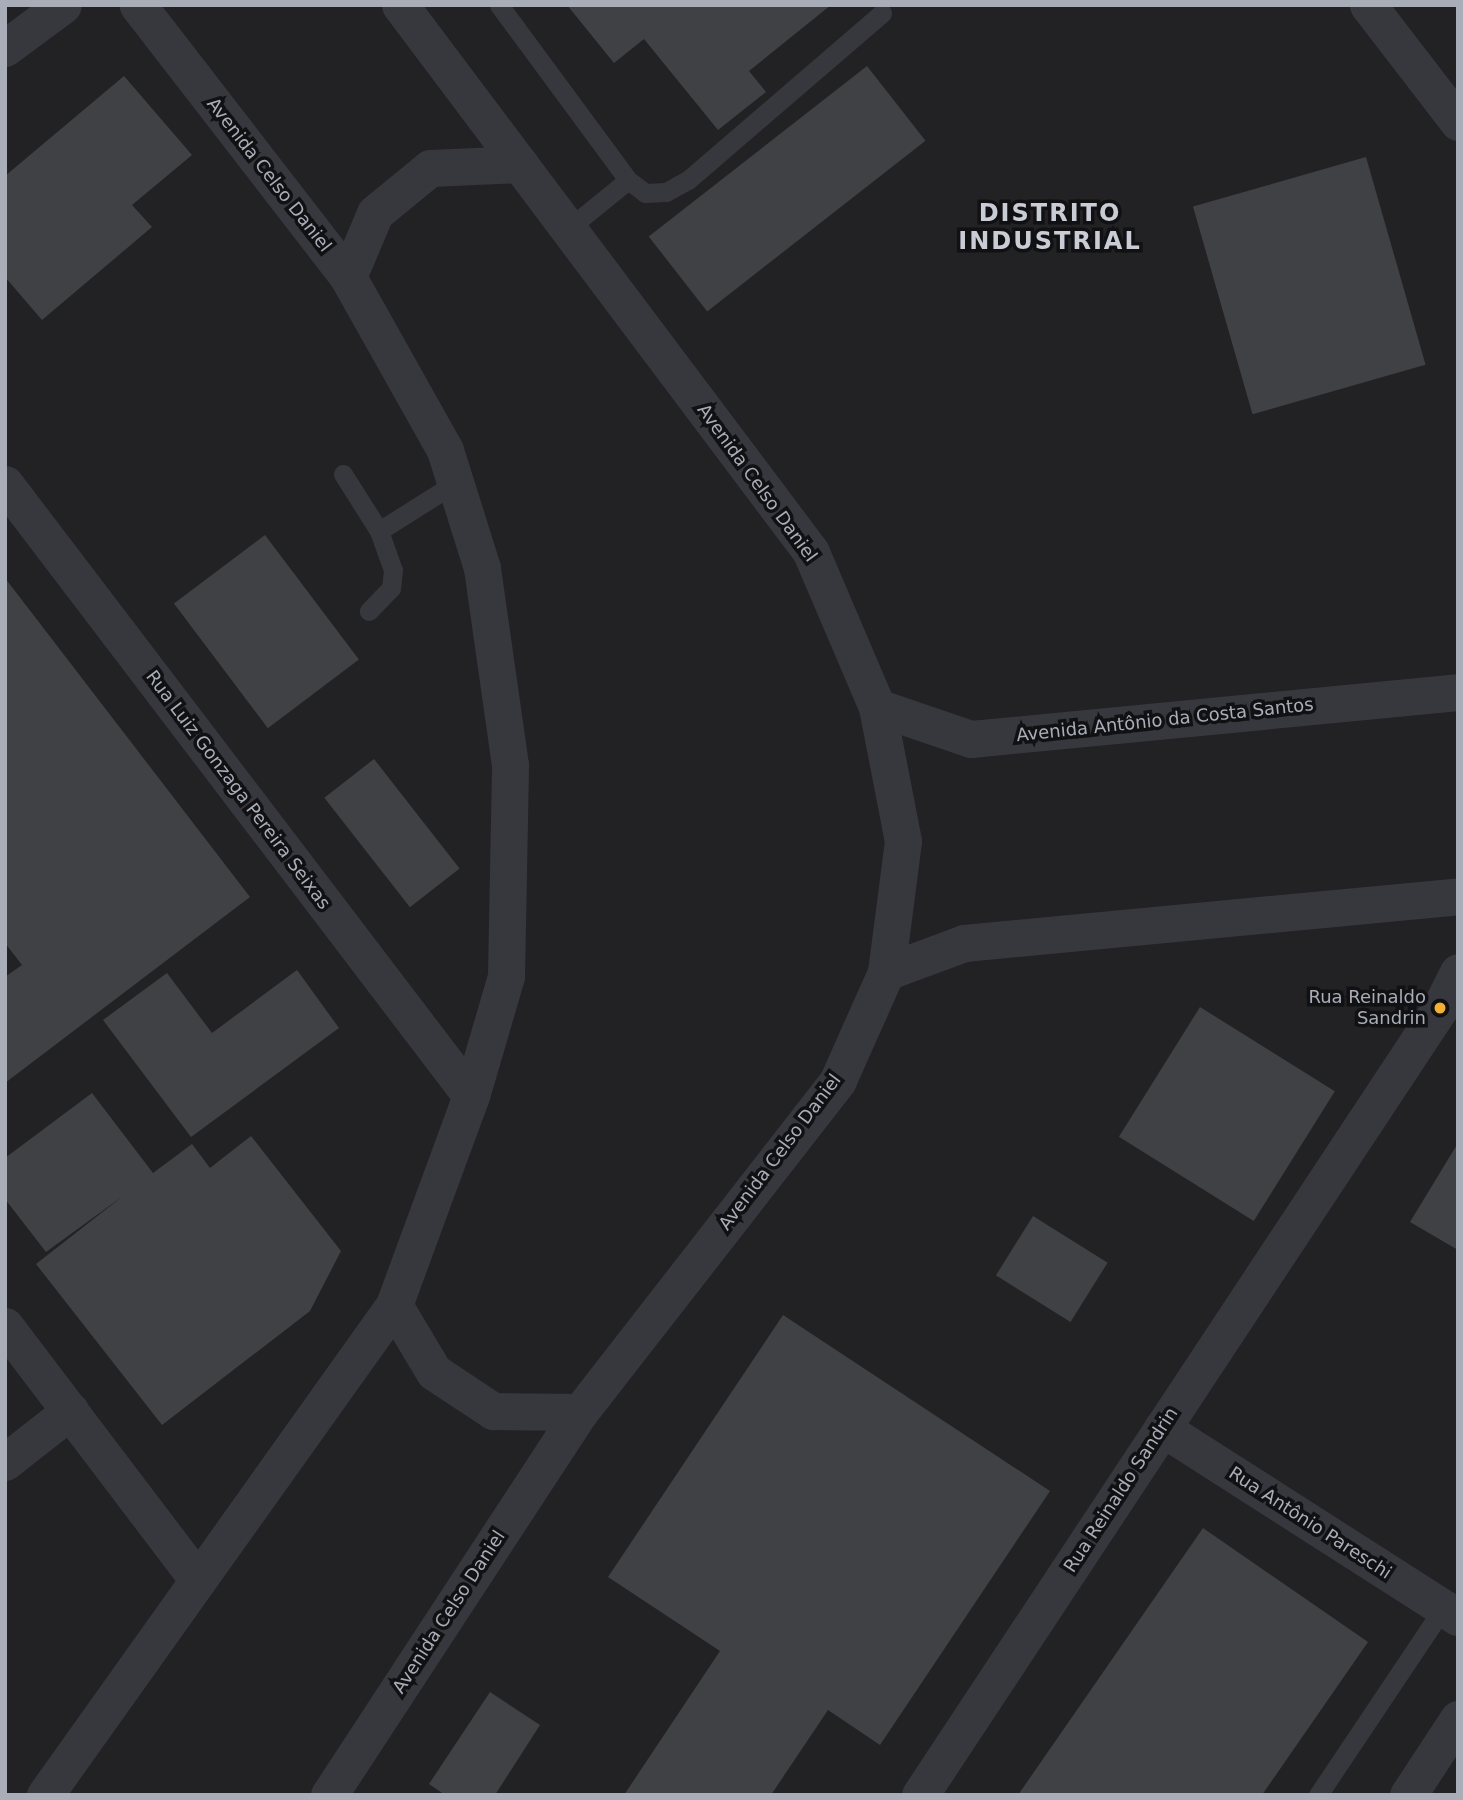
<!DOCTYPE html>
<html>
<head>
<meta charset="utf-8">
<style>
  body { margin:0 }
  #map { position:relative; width:1463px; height:1800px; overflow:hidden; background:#161618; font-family:"DejaVu Sans",sans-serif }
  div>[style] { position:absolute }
  .built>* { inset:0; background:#222225; transform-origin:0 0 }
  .building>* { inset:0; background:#404145; transform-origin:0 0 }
  .lane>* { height:19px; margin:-9.5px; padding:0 9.5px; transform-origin:9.5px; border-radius:9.5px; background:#37383d }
  .street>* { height:37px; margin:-18.5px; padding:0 18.5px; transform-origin:18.5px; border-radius:18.5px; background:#37383d }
  .dots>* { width:19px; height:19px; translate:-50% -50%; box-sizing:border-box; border:4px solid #111113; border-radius:50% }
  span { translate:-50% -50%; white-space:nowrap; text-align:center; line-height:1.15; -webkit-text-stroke:7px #111113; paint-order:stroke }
  .street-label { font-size:18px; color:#a8adb8 }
  .poi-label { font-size:18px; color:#a8adb8 }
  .right { translate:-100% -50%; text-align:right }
  .district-label { font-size:24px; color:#c9ccd4; font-weight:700; letter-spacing:2px }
  .frame { position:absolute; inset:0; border:7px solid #a8adb8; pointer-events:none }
</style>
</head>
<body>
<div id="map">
  <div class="built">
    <div style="left:5px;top:5px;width:1453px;height:1790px"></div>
  </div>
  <div class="building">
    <div style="clip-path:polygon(567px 5px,831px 5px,749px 71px,766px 92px,718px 130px,644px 39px,614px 63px)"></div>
    <div style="left:867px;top:66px;width:95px;height:277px;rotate:52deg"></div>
    <div style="clip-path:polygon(124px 76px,192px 155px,132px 205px,152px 227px,42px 320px,5px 277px,5px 176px)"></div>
    <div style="left:1366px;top:157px;width:216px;height:180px;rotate:74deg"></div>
    <div style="left:265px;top:535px;width:156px;height:114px;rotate:53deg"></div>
    <div style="clip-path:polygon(5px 578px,250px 897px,5px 1083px,5px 977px,22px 965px,5px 943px)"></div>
    <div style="left:374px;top:759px;width:139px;height:63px;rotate:52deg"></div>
    <div style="clip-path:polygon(297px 970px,339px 1028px,191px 1137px,103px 1020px,167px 973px,212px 1033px)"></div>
    <div style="left:1200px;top:1007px;width:159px;height:153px;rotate:32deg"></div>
    <div style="clip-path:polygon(92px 1093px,153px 1173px,192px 1144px,210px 1168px,251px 1136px,341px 1251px,310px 1311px,162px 1425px,36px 1264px,123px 1196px,46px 1252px,5px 1199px,5px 1158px)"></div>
    <div style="clip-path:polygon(1458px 1143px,1458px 1250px,1410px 1222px)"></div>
    <div style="left:1033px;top:1216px;width:88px;height:70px;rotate:32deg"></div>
    <div style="clip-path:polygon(783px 1315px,1050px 1491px,880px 1745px,828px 1710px,771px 1795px,624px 1795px,720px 1651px,608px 1577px)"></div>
    <div style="clip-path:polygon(1203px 1528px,1368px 1642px,1262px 1795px,1018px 1795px)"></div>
    <div style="clip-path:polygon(490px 1692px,540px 1725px,495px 1795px,445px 1795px,429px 1784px)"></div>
  </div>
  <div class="lane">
    <div style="left:499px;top:5px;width:217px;rotate:53.6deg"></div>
    <div style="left:628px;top:180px;width:21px;rotate:37deg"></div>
    <div style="left:645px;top:193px;width:21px;rotate:-3deg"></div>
    <div style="left:666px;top:192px;width:25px;rotate:-29deg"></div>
    <div style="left:688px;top:180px;width:256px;rotate:-40.7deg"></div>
    <div style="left:569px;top:228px;width:76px;rotate:-39.1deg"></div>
    <div style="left:343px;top:474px;width:67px;rotate:57.7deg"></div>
    <div style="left:379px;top:531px;width:41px;rotate:70.3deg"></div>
    <div style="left:393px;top:570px;width:18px;rotate:96deg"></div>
    <div style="left:391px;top:588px;width:32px;rotate:134deg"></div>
    <div style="left:379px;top:531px;width:90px;rotate:-32.3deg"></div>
    <div style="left:1318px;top:1795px;width:225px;rotate:-56.2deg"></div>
  </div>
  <div class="street">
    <div style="left:1368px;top:5px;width:148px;rotate:52.4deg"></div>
    <div style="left:5px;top:48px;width:72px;rotate:-36.6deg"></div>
    <div style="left:348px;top:277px;width:69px;rotate:-67.1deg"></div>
    <div style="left:375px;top:213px;width:71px;rotate:-39.3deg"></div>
    <div style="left:430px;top:168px;width:90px;rotate:-2.5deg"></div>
    <div style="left:5px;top:484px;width:769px;rotate:52.71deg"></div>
    <div style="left:877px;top:707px;width:99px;rotate:18.8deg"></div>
    <div style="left:971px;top:739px;width:489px;rotate:-5.5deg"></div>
    <div style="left:886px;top:972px;width:83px;rotate:-20.4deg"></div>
    <div style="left:964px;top:943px;width:496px;rotate:-5.4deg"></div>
    <div style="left:394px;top:1305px;width:78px;rotate:59.2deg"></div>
    <div style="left:434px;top:1372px;width:71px;rotate:33.5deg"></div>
    <div style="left:493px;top:1411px;width:87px;rotate:0.7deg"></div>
    <div style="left:5px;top:1326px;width:319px;rotate:52.8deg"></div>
    <div style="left:1162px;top:1428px;width:351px;rotate:32.6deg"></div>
    <div style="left:5px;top:1462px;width:83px;rotate:-38.1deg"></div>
    <div style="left:45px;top:1795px;width:602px;rotate:-54.54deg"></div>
    <div style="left:394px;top:1305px;width:223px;rotate:-69.8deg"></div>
    <div style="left:471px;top:1096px;width:125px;rotate:-73.7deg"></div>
    <div style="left:506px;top:976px;width:211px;rotate:-88.9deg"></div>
    <div style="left:510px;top:765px;width:199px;rotate:-98.1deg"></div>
    <div style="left:482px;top:568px;width:124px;rotate:-107.4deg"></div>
    <div style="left:445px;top:450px;width:198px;rotate:-119.3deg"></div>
    <div style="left:348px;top:277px;width:344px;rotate:-127.7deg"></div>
    <div style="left:329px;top:1795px;width:458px;rotate:-56.8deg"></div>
    <div style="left:580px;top:1412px;width:420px;rotate:-52.1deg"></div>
    <div style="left:838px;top:1080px;width:118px;rotate:-66deg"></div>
    <div style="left:886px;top:972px;width:132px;rotate:-82.6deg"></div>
    <div style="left:903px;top:841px;width:136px;rotate:-101deg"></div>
    <div style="left:877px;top:707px;width:168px;rotate:-113.1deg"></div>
    <div style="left:811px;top:552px;width:684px;rotate:-126.92deg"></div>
    <div style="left:920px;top:1795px;width:943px;rotate:-56.55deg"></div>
    <div style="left:1440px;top:1008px;width:40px;rotate:-63.4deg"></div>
    <div style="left:1408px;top:1795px;width:91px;rotate:-56.7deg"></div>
  </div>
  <div class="dots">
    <div style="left:1440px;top:1008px;background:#f2b134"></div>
  </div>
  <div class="street-label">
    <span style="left:269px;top:175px;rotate:52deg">Avenida Celso Daniel</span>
    <span style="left:757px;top:483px;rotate:54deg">Avenida Celso Daniel</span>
    <span style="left:1165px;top:720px;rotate:-6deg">Avenida Antônio da Costa Santos</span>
    <span style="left:238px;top:790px;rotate:53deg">Rua Luiz Gonzaga Pereira Seixas</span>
    <span style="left:780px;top:1152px;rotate:-53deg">Avenida Celso Daniel</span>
    <span style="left:1121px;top:1490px;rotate:-57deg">Rua Reinaldo Sandrin</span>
    <span style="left:1310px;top:1523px;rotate:33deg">Rua Antônio Pareschi</span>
    <span style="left:449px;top:1612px;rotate:-57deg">Avenida Celso Daniel</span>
  </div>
  <div class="poi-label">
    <span class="right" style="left:1426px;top:1008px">Rua Reinaldo<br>Sandrin</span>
  </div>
  <div class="district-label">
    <span style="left:1050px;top:228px">DISTRITO<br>INDUSTRIAL</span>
  </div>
  <div class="frame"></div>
</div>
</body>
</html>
